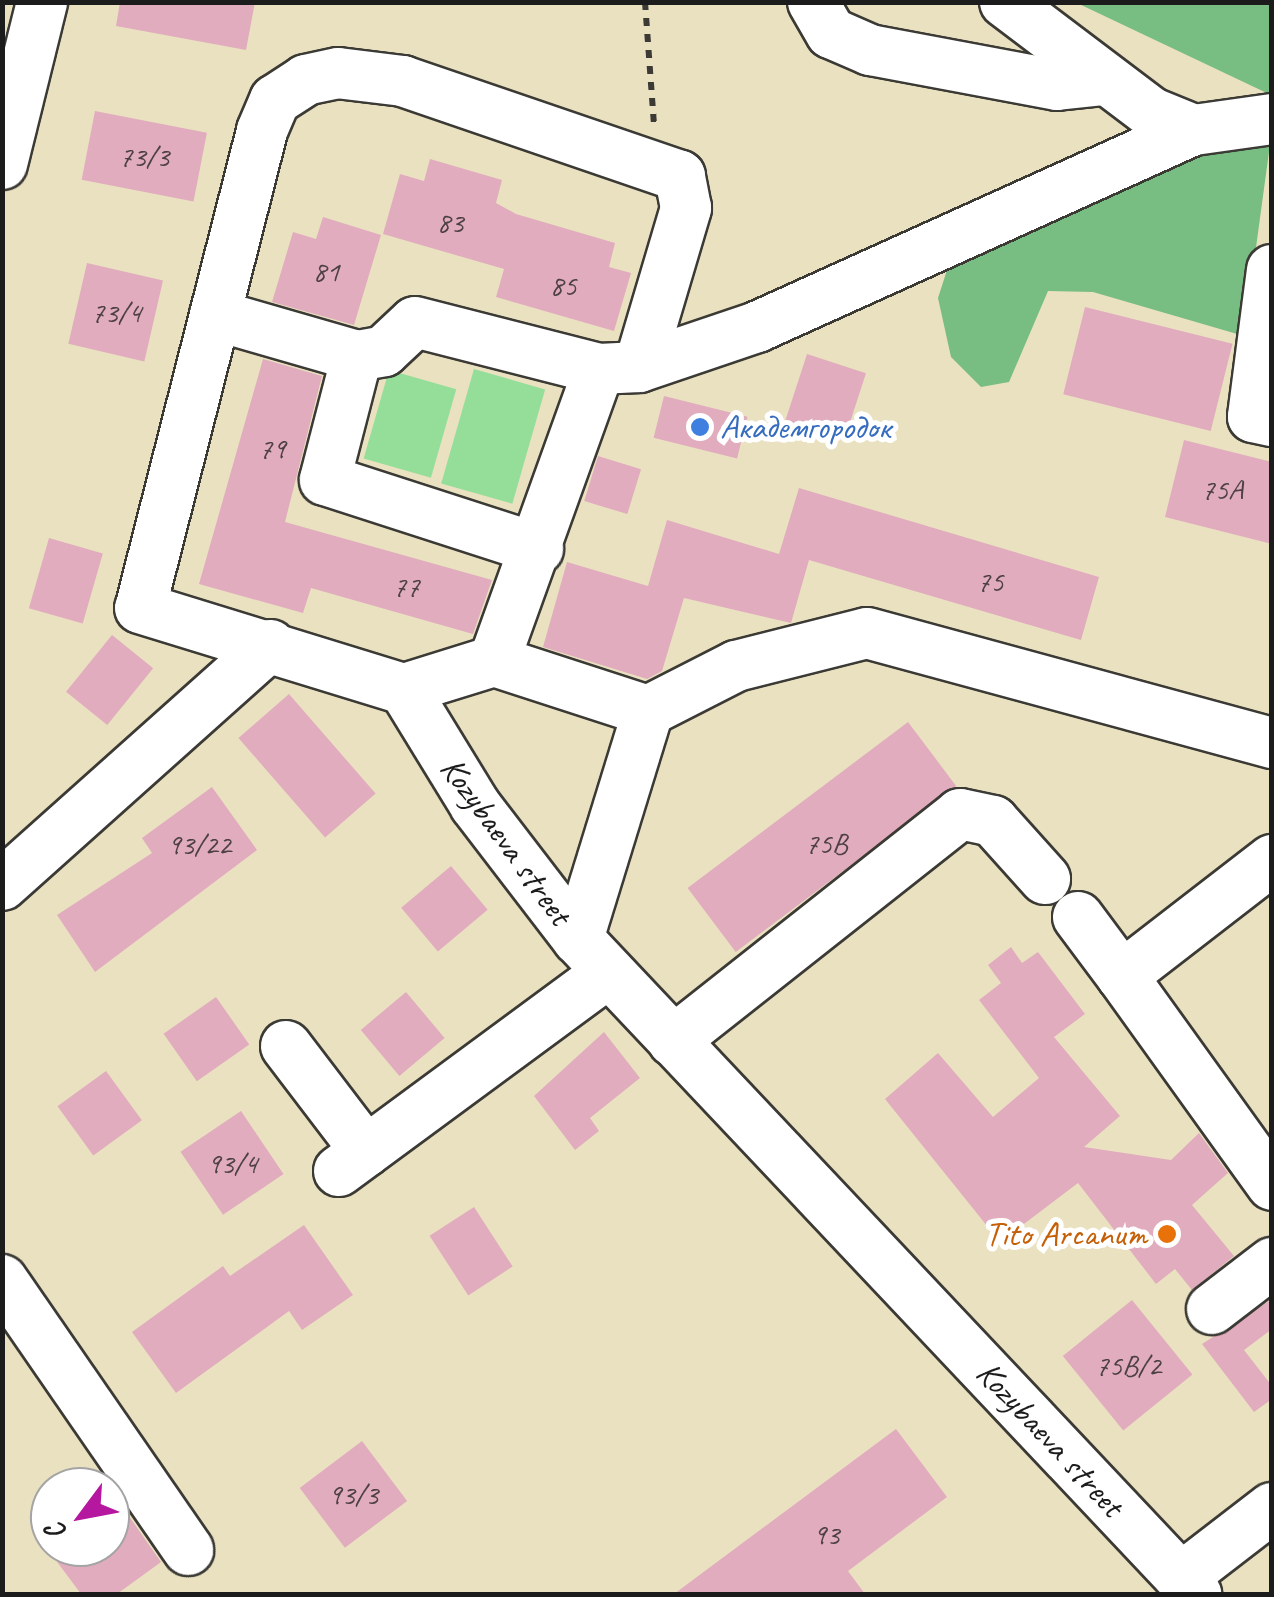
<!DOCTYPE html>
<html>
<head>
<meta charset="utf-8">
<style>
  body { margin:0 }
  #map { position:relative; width:1274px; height:1597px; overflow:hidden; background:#eae1c0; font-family:Caveat,sans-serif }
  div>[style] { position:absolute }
  .green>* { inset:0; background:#95de99; transform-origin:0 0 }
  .forest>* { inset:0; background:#78bd81 }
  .building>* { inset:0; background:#e1acbe; transform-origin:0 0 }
  .path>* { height:6px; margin-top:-3px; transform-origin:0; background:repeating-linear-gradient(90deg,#3b3a35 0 8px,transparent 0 16px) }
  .roads { filter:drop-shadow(2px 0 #3b3a35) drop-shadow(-2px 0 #3b3a35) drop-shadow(0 2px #3b3a35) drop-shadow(0 -2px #3b3a35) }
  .minor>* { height:50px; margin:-25px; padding:0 25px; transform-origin:25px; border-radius:25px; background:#fff }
  .dots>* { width:28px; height:28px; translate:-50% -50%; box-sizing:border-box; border:5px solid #fff; border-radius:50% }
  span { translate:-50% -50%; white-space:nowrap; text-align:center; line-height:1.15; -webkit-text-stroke:10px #fff; paint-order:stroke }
  .number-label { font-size:30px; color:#4d4044 }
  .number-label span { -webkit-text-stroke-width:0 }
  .shop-label { font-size:35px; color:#366cbe }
  .left { translate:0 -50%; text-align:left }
  .street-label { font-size:35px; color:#1c1c1c }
  .food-label { font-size:35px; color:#c56008 }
  .right { translate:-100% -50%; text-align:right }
  .frame { position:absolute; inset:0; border:5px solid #1c1c1c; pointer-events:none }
  .north { position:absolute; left:30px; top:1467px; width:100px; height:100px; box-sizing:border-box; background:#fff; border:2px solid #a4a4a4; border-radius:50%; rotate:238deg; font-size:28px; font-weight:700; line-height:40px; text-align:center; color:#1c1c1c }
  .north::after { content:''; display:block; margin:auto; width:35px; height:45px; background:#b5179e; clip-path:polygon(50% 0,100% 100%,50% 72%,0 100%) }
</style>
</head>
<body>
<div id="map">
  <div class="green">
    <div style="left:474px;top:369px;width:74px;height:119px;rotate:16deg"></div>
    <div style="left:389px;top:370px;width:70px;height:92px;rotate:16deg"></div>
  </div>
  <div class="forest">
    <div style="clip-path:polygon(1077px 3px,1271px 3px,1271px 95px)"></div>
    <div style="clip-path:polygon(1271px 137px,1244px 336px,1093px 292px,1048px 291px,1009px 382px,981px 387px,951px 357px,938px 298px,947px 270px,1203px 142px)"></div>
  </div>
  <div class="building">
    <div style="clip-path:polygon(120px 2px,255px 2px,246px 50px,116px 26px)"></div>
    <div style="left:95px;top:111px;width:114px;height:70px;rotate:11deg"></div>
    <div style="clip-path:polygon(430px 159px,502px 180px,496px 203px,516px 214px,615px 243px,609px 267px,631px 273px,614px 331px,496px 297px,504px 269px,383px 234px,400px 174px,424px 181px)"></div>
    <div style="clip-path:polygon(323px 217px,381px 235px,354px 325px,272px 302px,293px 232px,316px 239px)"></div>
    <div style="left:87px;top:263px;width:78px;height:83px;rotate:13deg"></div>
    <div style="left:1085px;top:307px;width:152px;height:90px;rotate:14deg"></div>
    <div style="left:807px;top:354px;width:62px;height:71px;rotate:18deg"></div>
    <div style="clip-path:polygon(263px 359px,322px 376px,285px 522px,492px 580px,473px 634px,311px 588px,303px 613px,199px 584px)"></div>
    <div style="left:664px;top:396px;width:86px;height:43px;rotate:14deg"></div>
    <div style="clip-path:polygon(1184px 440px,1272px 462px,1272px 544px,1165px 517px)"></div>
    <div style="left:598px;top:456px;width:45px;height:47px;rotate:17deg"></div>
    <div style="clip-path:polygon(799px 488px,1099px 577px,1081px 640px,809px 560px,791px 623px,684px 598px,662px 671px,647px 679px,543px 647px,567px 562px,648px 586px,667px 520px,779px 554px)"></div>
    <div style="left:49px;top:538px;width:56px;height:73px;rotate:16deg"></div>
    <div style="left:112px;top:635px;width:53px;height:73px;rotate:39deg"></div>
    <div style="left:289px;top:694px;width:132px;height:67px;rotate:49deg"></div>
    <div style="left:908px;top:722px;width:80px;height:276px;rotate:53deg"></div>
    <div style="clip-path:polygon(212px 787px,257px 850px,95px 972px,57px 915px,152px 853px,142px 838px)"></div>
    <div style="left:451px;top:866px;width:57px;height:65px;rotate:50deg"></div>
    <div style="clip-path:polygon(1011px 947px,1022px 963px,1038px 952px,1085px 1014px,1054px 1037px,1120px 1116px,1084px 1147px,1171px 1160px,1199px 1133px,1228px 1173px,1192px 1205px,1234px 1256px,1192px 1290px,1175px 1269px,1156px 1284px,1078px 1183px,1000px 1242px,885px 1099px,938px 1053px,993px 1117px,1039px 1078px,979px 1000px,1001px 983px,988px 965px)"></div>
    <div style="left:406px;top:992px;width:60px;height:59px;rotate:50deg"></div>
    <div style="left:216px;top:997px;width:58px;height:64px;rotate:55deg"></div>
    <div style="clip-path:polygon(604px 1032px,640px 1078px,590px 1118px,599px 1131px,575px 1150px,534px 1096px)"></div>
    <div style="left:106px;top:1071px;width:61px;height:60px;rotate:54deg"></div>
    <div style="left:241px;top:1111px;width:76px;height:73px;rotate:56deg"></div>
    <div style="left:474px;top:1207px;width:71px;height:53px;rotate:57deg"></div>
    <div style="clip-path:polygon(304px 1225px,353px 1295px,302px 1330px,289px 1311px,176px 1393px,132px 1332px,223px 1266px,230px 1276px)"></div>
    <div style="left:1132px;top:1300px;width:96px;height:89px;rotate:51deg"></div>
    <div style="clip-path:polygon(1271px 1300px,1272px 1329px,1244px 1350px,1272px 1386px,1272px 1399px,1254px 1412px,1202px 1344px)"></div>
    <div style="clip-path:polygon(896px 1429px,947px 1497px,848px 1571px,865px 1594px,674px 1594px)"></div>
    <div style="left:362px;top:1441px;width:75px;height:78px;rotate:53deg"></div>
    <div style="clip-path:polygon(110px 1489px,161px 1562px,117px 1594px,81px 1594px,46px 1547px,110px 1547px)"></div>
  </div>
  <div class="path">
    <div style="left:645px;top:2px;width:122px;rotate:85.8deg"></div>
  </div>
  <div class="roads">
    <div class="minor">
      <div style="left:813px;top:2px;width:36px;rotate:60deg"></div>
      <div style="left:831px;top:33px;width:43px;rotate:23.6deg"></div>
      <div style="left:870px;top:50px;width:190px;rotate:10.6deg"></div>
      <div style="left:1057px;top:85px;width:45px;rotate:-6.3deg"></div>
      <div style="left:1005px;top:2px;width:184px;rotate:37.1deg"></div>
      <div style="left:1152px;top:113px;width:45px;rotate:22deg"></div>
      <div style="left:1194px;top:130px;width:79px;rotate:-8deg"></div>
      <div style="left:2px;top:164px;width:167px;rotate:-76.1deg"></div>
      <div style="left:1272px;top:270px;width:148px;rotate:97.4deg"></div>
      <div style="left:1253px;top:417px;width:19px;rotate:12deg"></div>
      <div style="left:215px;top:315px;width:148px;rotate:16.1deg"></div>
      <div style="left:357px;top:356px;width:27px;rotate:-10deg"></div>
      <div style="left:384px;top:351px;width:42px;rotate:-43.1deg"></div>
      <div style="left:415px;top:322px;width:190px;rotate:14.3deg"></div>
      <div style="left:357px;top:356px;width:128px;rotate:104.5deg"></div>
      <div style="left:325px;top:480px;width:224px;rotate:17.9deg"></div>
      <div style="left:639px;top:367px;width:166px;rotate:-73.5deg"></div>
      <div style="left:686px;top:208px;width:33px;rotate:-101deg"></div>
      <div style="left:680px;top:176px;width:293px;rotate:-161.1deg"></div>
      <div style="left:403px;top:81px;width:65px;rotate:-173deg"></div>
      <div style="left:338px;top:73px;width:33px;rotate:168deg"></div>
      <div style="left:306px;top:80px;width:37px;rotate:147deg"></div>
      <div style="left:275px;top:100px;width:34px;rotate:113deg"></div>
      <div style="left:262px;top:131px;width:492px;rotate:104.3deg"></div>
      <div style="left:140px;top:608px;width:276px;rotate:17.1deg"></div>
      <div style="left:404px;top:689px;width:136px;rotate:58.5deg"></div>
      <div style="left:475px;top:805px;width:169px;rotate:52.5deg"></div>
      <div style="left:578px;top:939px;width:901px;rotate:46.66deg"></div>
      <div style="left:494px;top:661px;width:162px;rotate:18deg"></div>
      <div style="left:404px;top:689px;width:94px;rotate:-17.3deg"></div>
      <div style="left:494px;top:661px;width:310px;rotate:-70.2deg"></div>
      <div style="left:599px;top:369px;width:40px;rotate:-2.9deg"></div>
      <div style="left:639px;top:367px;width:125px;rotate:-18.7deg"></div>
      <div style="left:757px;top:327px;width:479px;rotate:-24.3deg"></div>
      <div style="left:2px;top:885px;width:360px;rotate:-41.8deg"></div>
      <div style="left:1078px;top:917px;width:74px;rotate:53.3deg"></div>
      <div style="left:1122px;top:976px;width:190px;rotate:-37.7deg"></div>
      <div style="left:578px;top:939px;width:239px;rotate:-72.9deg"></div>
      <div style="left:648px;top:711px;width:99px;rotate:-27.1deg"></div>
      <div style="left:736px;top:666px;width:135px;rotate:-14.1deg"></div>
      <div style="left:867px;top:633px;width:420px;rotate:15.2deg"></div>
      <div style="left:1122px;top:976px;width:257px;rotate:54.3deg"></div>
      <div style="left:673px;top:1041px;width:366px;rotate:-38.3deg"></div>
      <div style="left:960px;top:814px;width:34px;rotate:12deg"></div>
      <div style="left:993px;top:821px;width:78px;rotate:48.1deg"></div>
      <div style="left:286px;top:1046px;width:132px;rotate:52.7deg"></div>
      <div style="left:339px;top:1171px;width:334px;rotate:-36.4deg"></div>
      <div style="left:2px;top:1280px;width:328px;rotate:55.4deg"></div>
      <div style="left:1212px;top:1309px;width:76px;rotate:-37.5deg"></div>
      <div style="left:1181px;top:1578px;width:115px;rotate:-37.6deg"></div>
    </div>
  </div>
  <div class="dots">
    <div style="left:700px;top:427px;background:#3f7fe0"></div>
    <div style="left:1167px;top:1234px;background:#e8710a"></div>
  </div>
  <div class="number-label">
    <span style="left:144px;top:156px">73/3</span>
    <span style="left:450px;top:222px">83</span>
    <span style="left:326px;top:271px">81</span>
    <span style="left:563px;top:285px">85</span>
    <span style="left:116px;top:312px">73/4</span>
    <span style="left:272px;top:448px">79</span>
    <span style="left:1222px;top:489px">75А</span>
    <span style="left:990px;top:581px">75</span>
    <span style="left:406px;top:586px">77</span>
    <span style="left:826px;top:843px">75В</span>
    <span style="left:199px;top:844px">93/22</span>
    <span style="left:232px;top:1163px">93/4</span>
    <span style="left:1128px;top:1365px">75В/2</span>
    <span style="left:353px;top:1494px">93/3</span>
    <span style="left:826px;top:1534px">93</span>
  </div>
  <div class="shop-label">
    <span class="left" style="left:720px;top:427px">Академгородок</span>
  </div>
  <div class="street-label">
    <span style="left:506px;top:841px;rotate:54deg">Kozybaeva street</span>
    <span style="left:1050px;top:1439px;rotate:47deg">Kozybaeva street</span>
  </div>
  <div class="food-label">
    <span class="right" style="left:1147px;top:1234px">Tito Arcanum</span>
  </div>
  <div class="frame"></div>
  <div class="north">С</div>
</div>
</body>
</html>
